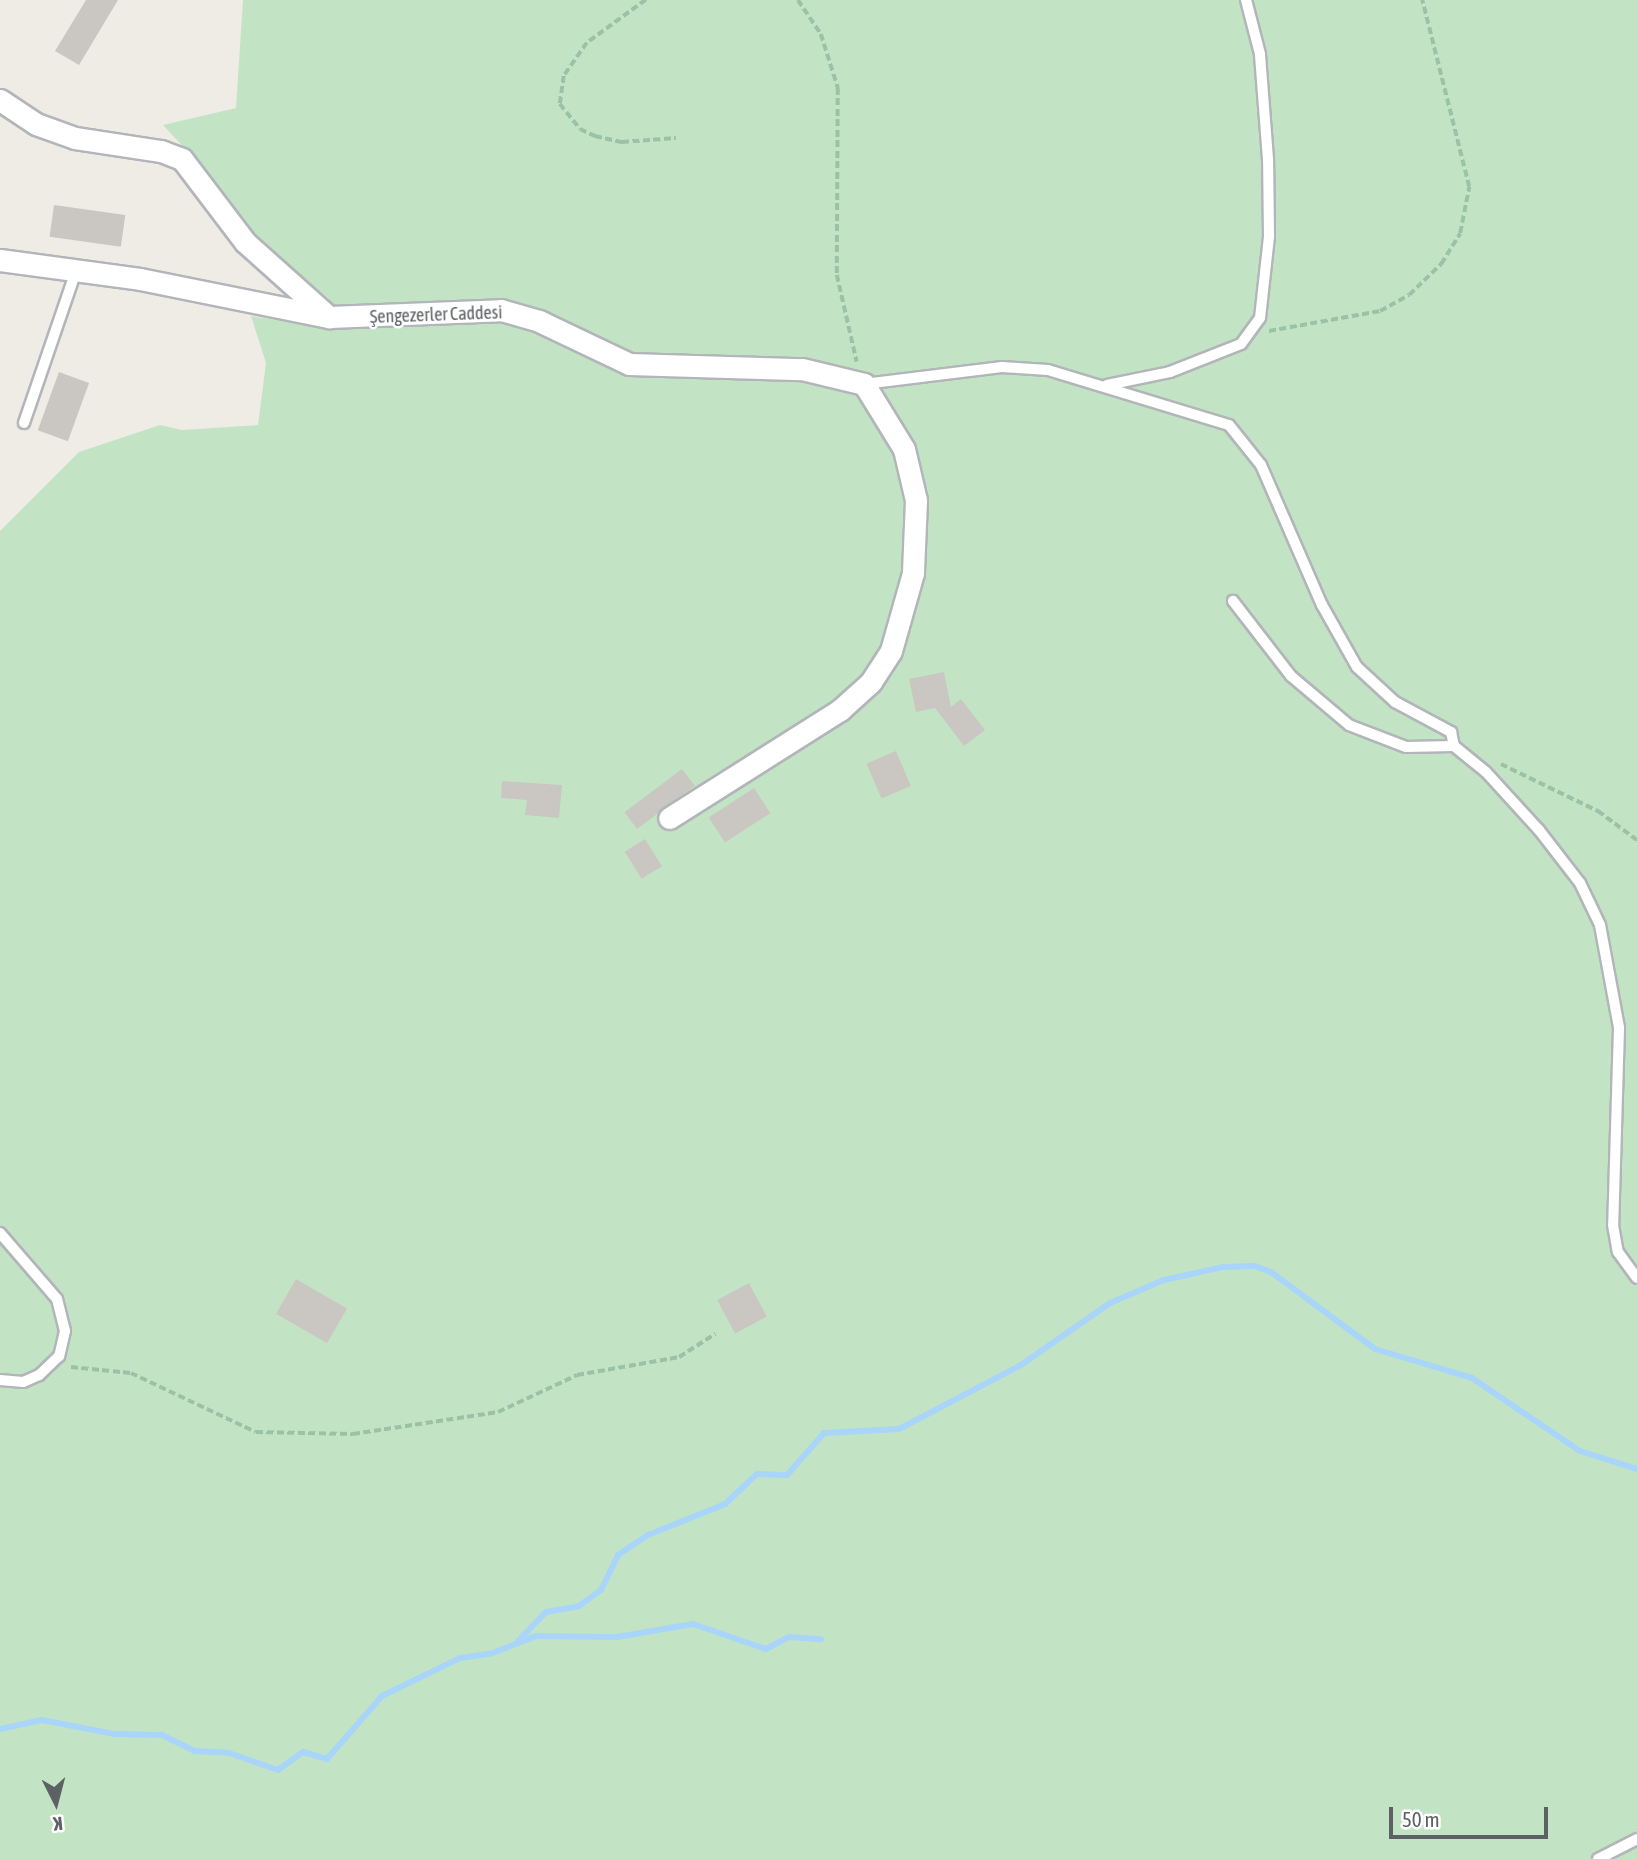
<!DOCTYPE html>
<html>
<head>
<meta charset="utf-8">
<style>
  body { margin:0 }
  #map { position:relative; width:1637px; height:1859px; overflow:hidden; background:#eeece5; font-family:"Asap Condensed",sans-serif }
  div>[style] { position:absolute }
  .green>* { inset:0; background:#c3e4c4 }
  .stream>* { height:6px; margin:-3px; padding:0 3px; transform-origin:3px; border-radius:3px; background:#a9d5fa }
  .building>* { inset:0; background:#cac7c2; transform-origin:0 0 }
  .path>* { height:3.5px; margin-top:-1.75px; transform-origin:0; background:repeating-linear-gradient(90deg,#9bc2a7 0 7px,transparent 0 10.5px) }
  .roads { filter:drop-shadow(2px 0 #b2b5b9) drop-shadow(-2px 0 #b2b5b9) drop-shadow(0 2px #b2b5b9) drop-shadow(0 -2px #b2b5b9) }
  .lane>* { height:10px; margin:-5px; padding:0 5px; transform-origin:5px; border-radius:5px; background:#fff }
  .street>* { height:21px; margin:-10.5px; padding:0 10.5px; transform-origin:10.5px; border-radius:10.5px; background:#fff }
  span { translate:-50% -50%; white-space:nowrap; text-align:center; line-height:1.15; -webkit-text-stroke:5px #fff; paint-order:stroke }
  .street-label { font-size:18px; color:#5d6065 }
  .north { position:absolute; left:21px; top:1768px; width:70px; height:70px; -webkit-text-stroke:5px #fff; paint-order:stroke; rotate:174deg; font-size:19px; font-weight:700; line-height:28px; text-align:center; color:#5d6065 }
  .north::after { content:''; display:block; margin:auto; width:24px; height:32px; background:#5d6065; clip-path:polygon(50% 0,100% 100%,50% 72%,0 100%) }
  .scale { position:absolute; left:1389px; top:1807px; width:159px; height:32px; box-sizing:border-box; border:4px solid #5d6065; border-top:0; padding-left:9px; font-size:21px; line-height:24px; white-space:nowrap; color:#5d6065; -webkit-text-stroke:5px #fff; paint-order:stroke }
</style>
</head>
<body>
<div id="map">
  <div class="green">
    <div style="clip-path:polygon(243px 0,1637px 0,1637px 1859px,0 1859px,0 531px,79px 452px,160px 425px,182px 430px,258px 425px,266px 363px,251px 316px,340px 330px,328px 298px,249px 234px,214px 180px,163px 125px,236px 108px)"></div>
  </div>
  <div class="stream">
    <div style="left:518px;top:1641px;width:40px;rotate:-46deg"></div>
    <div style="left:546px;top:1612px;width:34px;rotate:-10deg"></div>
    <div style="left:579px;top:1606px;width:27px;rotate:-36deg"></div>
    <div style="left:601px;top:1590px;width:39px;rotate:-64deg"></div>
    <div style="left:618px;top:1555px;width:36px;rotate:-34deg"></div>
    <div style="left:648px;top:1535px;width:83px;rotate:-21.9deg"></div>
    <div style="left:725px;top:1504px;width:44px;rotate:-43.2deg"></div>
    <div style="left:757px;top:1474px;width:30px;rotate:2deg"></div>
    <div style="left:787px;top:1475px;width:56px;rotate:-48.6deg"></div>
    <div style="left:824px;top:1433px;width:75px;rotate:-3.1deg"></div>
    <div style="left:899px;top:1429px;width:138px;rotate:-27.7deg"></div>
    <div style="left:1021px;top:1365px;width:108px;rotate:-34.9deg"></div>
    <div style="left:1110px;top:1303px;width:59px;rotate:-23.1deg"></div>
    <div style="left:1164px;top:1280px;width:60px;rotate:-12.4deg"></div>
    <div style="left:1223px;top:1267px;width:32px;rotate:-2deg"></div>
    <div style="left:1255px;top:1266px;width:17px;rotate:21deg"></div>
    <div style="left:1271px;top:1272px;width:129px;rotate:36.5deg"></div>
    <div style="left:1375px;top:1349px;width:101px;rotate:16.6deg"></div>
    <div style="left:1472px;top:1378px;width:130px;rotate:34.1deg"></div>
    <div style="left:1580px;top:1451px;width:60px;rotate:17.5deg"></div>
    <div style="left:0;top:1729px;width:43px;rotate:-12.1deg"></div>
    <div style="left:42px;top:1720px;width:73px;rotate:11deg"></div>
    <div style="left:114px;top:1734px;width:48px;rotate:1.2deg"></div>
    <div style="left:162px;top:1735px;width:37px;rotate:26deg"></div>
    <div style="left:195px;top:1751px;width:34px;rotate:3deg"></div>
    <div style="left:229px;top:1753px;width:52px;rotate:19.1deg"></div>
    <div style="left:278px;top:1770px;width:31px;rotate:-36deg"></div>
    <div style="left:303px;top:1752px;width:25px;rotate:16deg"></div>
    <div style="left:327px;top:1759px;width:84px;rotate:-48.9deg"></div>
    <div style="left:382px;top:1696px;width:87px;rotate:-26deg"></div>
    <div style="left:460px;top:1658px;width:30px;rotate:-8deg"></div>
    <div style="left:490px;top:1654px;width:49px;rotate:-21.4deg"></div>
    <div style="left:536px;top:1636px;width:81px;rotate:0.7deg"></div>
    <div style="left:617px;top:1637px;width:77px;rotate:-9.7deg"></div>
    <div style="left:693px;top:1624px;width:77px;rotate:18.9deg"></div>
    <div style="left:766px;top:1649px;width:26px;rotate:-28deg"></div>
    <div style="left:789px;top:1637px;width:32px;rotate:4deg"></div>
  </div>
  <div class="building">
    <div style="clip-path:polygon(86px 0,118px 0,79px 65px,55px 51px)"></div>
    <div style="left:54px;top:205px;width:72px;height:32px;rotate:8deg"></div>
    <div style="left:59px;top:372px;width:32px;height:62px;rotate:20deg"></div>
    <div style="clip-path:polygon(944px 672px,951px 707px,961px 699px,985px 730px,964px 746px,935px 708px,916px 712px,909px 679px)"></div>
    <div style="left:896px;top:751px;width:38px;height:32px;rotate:67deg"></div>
    <div style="left:682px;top:769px;width:21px;height:72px;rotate:53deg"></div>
    <div style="clip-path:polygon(502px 781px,562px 785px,559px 818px,525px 815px,527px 800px,501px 798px)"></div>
    <div style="left:754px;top:788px;width:30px;height:54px;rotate:57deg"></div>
    <div style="left:645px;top:839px;width:32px;height:24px;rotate:58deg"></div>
    <div style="left:296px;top:1279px;width:59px;height:40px;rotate:30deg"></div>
    <div style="left:749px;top:1283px;width:38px;height:36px;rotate:62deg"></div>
  </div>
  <div class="path">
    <div style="left:646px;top:0;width:73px;rotate:143.9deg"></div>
    <div style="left:587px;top:43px;width:40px;rotate:124.9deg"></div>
    <div style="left:564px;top:76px;width:28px;rotate:98deg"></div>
    <div style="left:560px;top:104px;width:32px;rotate:51deg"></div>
    <div style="left:580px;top:129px;width:17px;rotate:25deg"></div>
    <div style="left:595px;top:136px;width:28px;rotate:13deg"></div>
    <div style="left:622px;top:142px;width:54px;rotate:-4.2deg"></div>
    <div style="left:798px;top:0;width:41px;rotate:55.9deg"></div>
    <div style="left:821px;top:34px;width:57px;rotate:72.5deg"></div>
    <div style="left:838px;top:88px;width:187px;rotate:90.3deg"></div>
    <div style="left:837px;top:275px;width:89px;rotate:77.1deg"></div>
    <div style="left:1269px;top:331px;width:113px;rotate:-10.2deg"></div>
    <div style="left:1380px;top:311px;width:33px;rotate:-29deg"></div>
    <div style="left:1409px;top:295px;width:45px;rotate:-44.1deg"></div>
    <div style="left:1441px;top:264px;width:36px;rotate:-58deg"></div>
    <div style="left:1460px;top:233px;width:47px;rotate:-78.9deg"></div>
    <div style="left:1469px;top:187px;width:193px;rotate:-104.1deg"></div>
    <div style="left:1501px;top:764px;width:108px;rotate:25.9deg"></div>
    <div style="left:1598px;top:811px;width:49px;rotate:36.6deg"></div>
    <div style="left:71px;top:1367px;width:60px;rotate:5.7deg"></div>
    <div style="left:131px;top:1373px;width:138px;rotate:25.3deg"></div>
    <div style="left:256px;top:1432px;width:97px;rotate:1.2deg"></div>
    <div style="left:353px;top:1434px;width:147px;rotate:-8.6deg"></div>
    <div style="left:498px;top:1412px;width:87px;rotate:-25.1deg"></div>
    <div style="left:577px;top:1375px;width:104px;rotate:-10deg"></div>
    <div style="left:679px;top:1357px;width:43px;rotate:-32.6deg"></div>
  </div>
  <div class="roads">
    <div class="lane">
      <div style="left:864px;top:384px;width:139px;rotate:-7deg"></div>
      <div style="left:1002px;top:367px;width:46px;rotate:3.7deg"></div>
      <div style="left:1048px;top:370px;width:189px;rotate:16.9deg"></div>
      <div style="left:1229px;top:425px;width:51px;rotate:51.3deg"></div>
      <div style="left:1261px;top:465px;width:153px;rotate:66.5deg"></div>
      <div style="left:1322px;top:605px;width:71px;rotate:60.6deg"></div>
      <div style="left:1357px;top:667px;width:52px;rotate:42.6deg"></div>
      <div style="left:1395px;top:702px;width:64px;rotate:28.2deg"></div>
      <div style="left:1451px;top:732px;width:14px;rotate:78deg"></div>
      <div style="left:1454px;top:746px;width:48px;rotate:178.8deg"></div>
      <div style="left:1406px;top:747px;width:61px;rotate:-158.9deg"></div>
      <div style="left:1349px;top:725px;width:76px;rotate:-139.8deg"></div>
      <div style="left:1291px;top:676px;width:95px;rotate:-127.7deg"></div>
      <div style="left:1107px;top:385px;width:64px;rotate:-11.7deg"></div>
      <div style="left:1170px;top:372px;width:76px;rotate:-21.5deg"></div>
      <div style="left:1241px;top:344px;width:32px;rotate:-54deg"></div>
      <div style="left:1260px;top:318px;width:82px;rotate:-83.7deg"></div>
      <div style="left:1269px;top:236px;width:77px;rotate:-90.7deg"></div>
      <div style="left:1268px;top:159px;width:105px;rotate:-94.4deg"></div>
      <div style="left:1260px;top:54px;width:56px;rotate:-104.5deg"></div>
      <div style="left:24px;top:423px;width:161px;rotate:-71.1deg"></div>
      <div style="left:1454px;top:746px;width:41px;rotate:39.1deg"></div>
      <div style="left:1486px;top:772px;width:79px;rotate:47.6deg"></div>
      <div style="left:1539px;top:830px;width:67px;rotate:52.3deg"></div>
      <div style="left:1580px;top:883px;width:47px;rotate:64.5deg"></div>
      <div style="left:1600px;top:925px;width:105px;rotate:79.5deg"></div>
      <div style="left:1619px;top:1028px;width:197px;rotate:91.7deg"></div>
      <div style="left:1613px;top:1225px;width:27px;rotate:80deg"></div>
      <div style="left:1618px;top:1252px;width:32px;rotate:54deg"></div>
      <div style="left:0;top:1233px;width:87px;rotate:49.2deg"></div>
      <div style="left:57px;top:1299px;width:33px;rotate:76deg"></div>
      <div style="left:65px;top:1331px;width:26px;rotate:103deg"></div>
      <div style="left:59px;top:1356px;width:28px;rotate:136deg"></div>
      <div style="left:39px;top:1375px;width:17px;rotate:156deg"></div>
      <div style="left:23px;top:1382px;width:23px;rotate:-175deg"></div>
      <div style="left:1598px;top:1859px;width:44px;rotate:-27.1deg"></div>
    </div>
    <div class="street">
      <div style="left:0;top:100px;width:43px;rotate:33.7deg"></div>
      <div style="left:36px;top:124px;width:41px;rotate:19.7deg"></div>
      <div style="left:75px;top:138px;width:87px;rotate:8.6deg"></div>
      <div style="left:161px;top:151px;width:22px;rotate:21deg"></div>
      <div style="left:182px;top:159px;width:104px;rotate:52.8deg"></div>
      <div style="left:245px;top:242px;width:113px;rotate:41.8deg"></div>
      <div style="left:0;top:260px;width:141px;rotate:7.7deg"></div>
      <div style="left:140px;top:279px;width:193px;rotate:11.4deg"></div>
      <div style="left:329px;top:317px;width:172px;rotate:-2.3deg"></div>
      <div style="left:501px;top:310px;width:40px;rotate:16deg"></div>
      <div style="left:539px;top:321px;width:100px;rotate:25.5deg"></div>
      <div style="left:629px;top:364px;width:173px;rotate:1.7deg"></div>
      <div style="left:802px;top:369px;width:64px;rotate:13.6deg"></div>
      <div style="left:864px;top:384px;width:76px;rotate:58.4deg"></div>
      <div style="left:904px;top:449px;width:52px;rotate:76.8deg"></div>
      <div style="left:916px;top:500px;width:73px;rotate:92.4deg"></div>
      <div style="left:913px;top:573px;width:81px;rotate:105.8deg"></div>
      <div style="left:891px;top:651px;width:37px;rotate:123deg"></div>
      <div style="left:871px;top:682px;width:42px;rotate:137.9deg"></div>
      <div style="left:840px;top:710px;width:202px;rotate:147.7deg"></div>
    </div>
  </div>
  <div class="street-label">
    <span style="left:436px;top:315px;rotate:-2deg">Şengezerler Caddesi</span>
  </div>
  <div class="north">K</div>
  <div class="scale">50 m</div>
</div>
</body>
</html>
